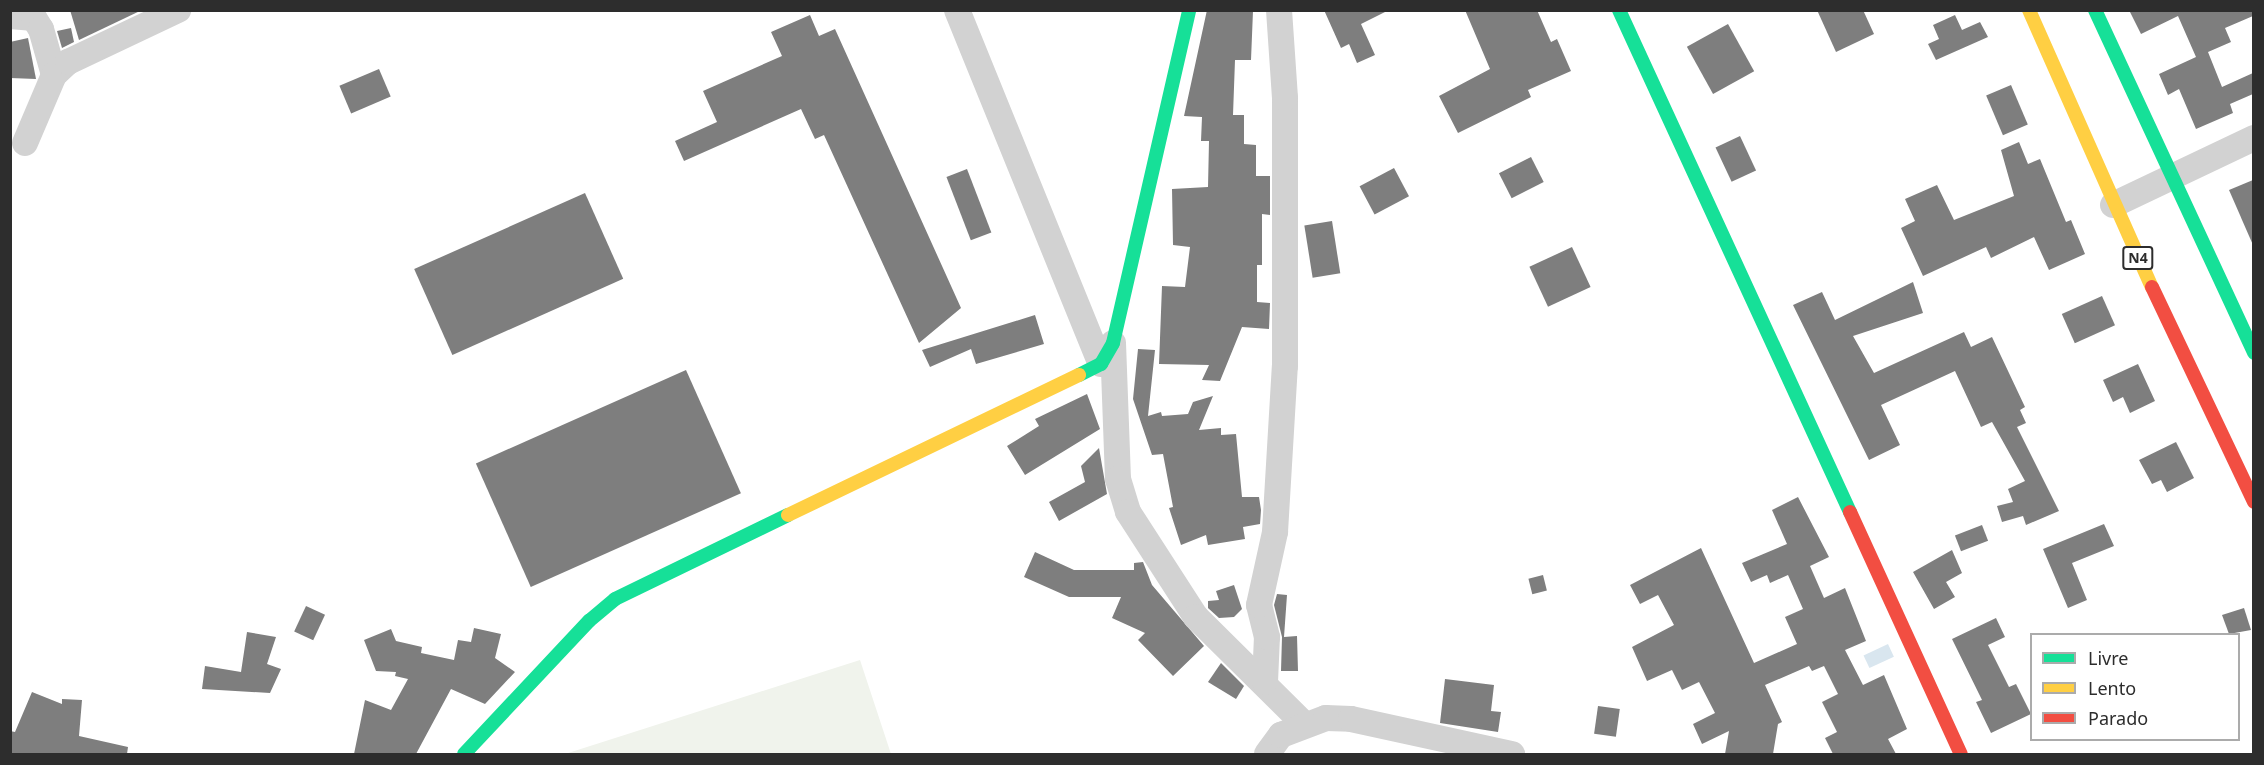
<!DOCTYPE html>
<html>
<head>
<meta charset="utf-8">
<style>
  body { margin:0 }
  #map { position:relative; width:2264px; height:765px; overflow:hidden; background:#fff; font-family:"Noto Sans",sans-serif }
  div>[style] { position:absolute }
  .green>* { inset:0; background:#f0f3ec }
  .water>* { inset:0; background:#d9e6ef; transform-origin:0 0 }
  .building>* { inset:0; background:#7e7e7e; transform-origin:0 0 }
  .street>* { height:26px; margin:-13px; padding:0 13px; transform-origin:13px; border-radius:13px; background:#d2d2d2 }
  .fast>* { height:14px; margin:-7px; padding:0 7px; transform-origin:7px; border-radius:7px; background:#16e098 }
  .slow>* { height:14px; margin:-7px; padding:0 7px; transform-origin:7px; border-radius:7px; background:#ffcf43 }
  .jam>* { height:14px; margin:-7px; padding:0 7px; transform-origin:7px; border-radius:7px; background:#f24e42 }
  span { translate:-50% -50%; white-space:nowrap; text-align:center; line-height:1.15; -webkit-text-stroke:6px #fff; paint-order:stroke }
  .shield-label span { padding:2px 4px; background:#fff; border:2px solid; border-radius:4px; -webkit-text-stroke-width:0 }
  .shield-label { font-size:14px; color:#2d2d2d; font-weight:700 }
  .frame { position:absolute; inset:0; border:12px solid #2d2d2d; pointer-events:none }
  .legend { position:absolute; left:2030px; top:633px; width:210px; height:108px; box-sizing:border-box; background:#fff; border:2px solid #ababab; margin:0; padding:8px 10px; list-style:none; font-size:18px; color:#2d2d2d }
  .legend li { display:flex; align-items:center; gap:12px; height:30px }
  .legend b { width:30px; border:2px solid #ababab }
</style>
</head>
<body>
<div id="map">
  <div class="green">
    <div style="clip-path:polygon(860px 660px,891px 754px,565px 754px)"></div>
  </div>
  <div class="water">
    <div style="left:1888px;top:644px;width:14px;height:27px;rotate:65deg"></div>
  </div>
  <div class="building">
    <div style="clip-path:polygon(70px 10px,142px 10px,79px 40px)"></div>
    <div style="clip-path:polygon(1207px 10px,1253px 11px,1251px 60px,1235px 60px,1233px 115px,1244px 115px,1244px 144px,1256px 145px,1256px 176px,1270px 176px,1270px 215px,1262px 214px,1262px 265px,1257px 265px,1257px 302px,1270px 303px,1269px 329px,1242px 327px,1220px 381px,1202px 380px,1209px 365px,1159px 364px,1162px 286px,1185px 287px,1190px 247px,1173px 245px,1172px 189px,1208px 187px,1209px 141px,1201px 141px,1202px 117px,1184px 116px)"></div>
    <div style="clip-path:polygon(1324px 10px,1389px 10px,1361px 24px,1375px 55px,1357px 63px,1349px 44px,1341px 48px)"></div>
    <div style="clip-path:polygon(1465px 10px,1537px 10px,1551px 42px,1557px 39px,1571px 71px,1528px 90px,1531px 97px,1458px 133px,1439px 96px,1490px 69px)"></div>
    <div style="clip-path:polygon(1817px 10px,1863px 10px,1874px 34px,1836px 52px)"></div>
    <div style="clip-path:polygon(2129px 10px,2253px 10px,2253px 16px,2225px 28px,2231px 42px,2208px 52px,2222px 87px,2253px 73px,2253px 94px,2230px 104px,2233px 113px,2196px 129px,2179px 89px,2168px 95px,2159px 74px,2196px 57px,2178px 16px,2141px 34px)"></div>
    <div style="clip-path:polygon(810px 15px,819px 36px,835px 29px,961px 308px,919px 343px,824px 135px,815px 139px,801px 109px,684px 161px,675px 141px,717px 122px,703px 91px,782px 56px,771px 32px)"></div>
    <div style="clip-path:polygon(1955px 15px,1962px 30px,1980px 22px,1988px 37px,1936px 60px,1928px 44px,1939px 39px,1933px 25px)"></div>
    <div style="left:1728px;top:24px;width:54px;height:47px;rotate:61deg"></div>
    <div style="clip-path:polygon(71px 28px,74px 42px,62px 48px,57px 31px)"></div>
    <div style="clip-path:polygon(28px 38px,36px 79px,10px 78px,10px 42px)"></div>
    <div style="left:379px;top:69px;width:30px;height:43px;rotate:67deg"></div>
    <div style="left:2011px;top:85px;width:43px;height:27px;rotate:67deg"></div>
    <div style="left:1740px;top:136px;width:38px;height:27px;rotate:65deg"></div>
    <div style="clip-path:polygon(2019px 142px,2028px 164px,2040px 159px,2066px 222px,2071px 220px,2085px 254px,2049px 270px,2034px 237px,1991px 258px,1986px 247px,1923px 276px,1901px 228px,1915px 221px,1905px 199px,1937px 185px,1954px 220px,2014px 196px,2001px 150px)"></div>
    <div style="left:1531px;top:157px;width:28px;height:36px;rotate:63deg"></div>
    <div style="left:1394px;top:168px;width:32px;height:39px;rotate:62deg"></div>
    <div style="left:967px;top:169px;width:68px;height:22px;rotate:69deg"></div>
    <div style="clip-path:polygon(2253px 180px,2253px 245px,2229px 190px)"></div>
    <div style="left:585px;top:193px;width:94px;height:187px;rotate:66deg"></div>
    <div style="left:1332px;top:221px;width:53px;height:28px;rotate:81deg"></div>
    <div style="left:1572px;top:247px;width:44px;height:47px;rotate:65deg"></div>
    <div style="clip-path:polygon(1913px 282px,1923px 313px,1853px 336px,1874px 373px,1964px 332px,1971px 347px,1992px 337px,2025px 407px,2020px 410px,2026px 423px,2017px 427px,2059px 511px,2026px 525px,2023px 516px,2002px 522px,1997px 506px,2013px 502px,2008px 489px,2025px 481px,1992px 422px,1981px 427px,1955px 371px,1881px 405px,1900px 445px,1869px 460px,1793px 305px,1822px 292px,1835px 320px)"></div>
    <div style="left:2102px;top:296px;width:32px;height:44px;rotate:66deg"></div>
    <div style="clip-path:polygon(1035px 315px,1044px 344px,976px 364px,971px 349px,930px 367px,922px 350px)"></div>
    <div style="clip-path:polygon(1138px 349px,1155px 350px,1148px 416px,1161px 412px,1162px 416px,1188px 414px,1193px 402px,1213px 396px,1199px 430px,1221px 428px,1221px 435px,1236px 434px,1242px 497px,1259px 497px,1261px 510px,1260px 524px,1243px 527px,1245px 539px,1208px 545px,1206px 535px,1181px 545px,1169px 508px,1173px 507px,1163px 454px,1152px 455px,1133px 399px)"></div>
    <div style="clip-path:polygon(2138px 364px,2155px 401px,2130px 413px,2123px 397px,2113px 402px,2103px 380px)"></div>
    <div style="left:686px;top:370px;width:135px;height:230px;rotate:66deg"></div>
    <div style="clip-path:polygon(1087px 394px,1100px 429px,1025px 475px,1007px 446px,1039px 426px,1035px 419px)"></div>
    <div style="clip-path:polygon(2176px 442px,2194px 478px,2167px 492px,2161px 480px,2152px 484px,2139px 460px)"></div>
    <div style="clip-path:polygon(1099px 448px,1107px 494px,1059px 521px,1049px 502px,1085px 482px,1081px 466px)"></div>
    <div style="clip-path:polygon(1798px 497px,1829px 557px,1810px 566px,1824px 598px,1845px 588px,1866px 641px,1845px 650px,1863px 685px,1884px 675px,1907px 729px,1888px 739px,1896px 754px,1833px 754px,1825px 738px,1837px 732px,1822px 702px,1838px 694px,1824px 666px,1812px 671px,1809px 666px,1765px 685px,1782px 722px,1778px 724px,1773px 754px,1725px 754px,1729px 731px,1702px 744px,1693px 724px,1715px 713px,1699px 682px,1682px 690px,1672px 670px,1647px 681px,1632px 647px,1674px 625px,1658px 595px,1640px 604px,1630px 585px,1701px 548px,1754px 663px,1797px 644px,1785px 617px,1803px 609px,1788px 575px,1770px 583px,1767px 575px,1751px 582px,1742px 563px,1787px 544px,1772px 510px)"></div>
    <div style="clip-path:polygon(2104px 524px,2114px 546px,2072px 563px,2087px 600px,2068px 608px,2043px 549px)"></div>
    <div style="left:1982px;top:525px;width:17px;height:29px;rotate:69deg"></div>
    <div style="clip-path:polygon(1952px 550px,1962px 573px,1946px 582px,1955px 597px,1934px 609px,1913px 572px)"></div>
    <div style="clip-path:polygon(1035px 552px,1074px 570px,1134px 570px,1134px 563px,1143px 562px,1152px 585px,1204px 646px,1173px 676px,1138px 640px,1145px 633px,1112px 618px,1121px 597px,1069px 597px,1024px 577px)"></div>
    <div style="left:1543px;top:575px;width:16px;height:15px;rotate:76deg"></div>
    <div style="clip-path:polygon(1234px 585px,1242px 609px,1234px 617px,1219px 618px,1208px 608px,1208px 601px,1219px 600px,1216px 591px)"></div>
    <div style="clip-path:polygon(1277px 594px,1287px 595px,1284px 637px,1297px 636px,1298px 671px,1281px 671px,1282px 637px,1274px 605px)"></div>
    <div style="left:306px;top:606px;width:21px;height:28px;rotate:25deg"></div>
    <div style="clip-path:polygon(2244px 608px,2251px 630px,2229px 634px,2222px 615px)"></div>
    <div style="clip-path:polygon(1996px 618px,2005px 637px,1988px 645px,2009px 687px,2016px 684px,2031px 714px,1991px 733px,1976px 702px,1982px 700px,1952px 639px)"></div>
    <div style="clip-path:polygon(474px 628px,501px 634px,495px 658px,515px 672px,485px 704px,451px 689px,416px 754px,354px 754px,365px 700px,391px 710px,408px 679px,395px 676px,396px 672px,376px 671px,364px 640px,391px 629px,396px 641px,422px 647px,421px 653px,454px 660px,458px 640px,471px 642px)"></div>
    <div style="clip-path:polygon(247px 632px,276px 637px,267px 664px,281px 669px,270px 693px,202px 689px,205px 666px,241px 672px)"></div>
    <div style="clip-path:polygon(1221px 663px,1244px 686px,1236px 699px,1208px 682px)"></div>
    <div style="clip-path:polygon(1445px 679px,1494px 685px,1491px 711px,1501px 712px,1498px 732px,1440px 723px)"></div>
    <div style="clip-path:polygon(32px 692px,62px 704px,62px 699px,82px 700px,79px 736px,128px 747px,127px 754px,10px 754px,10px 731px,15px 732px)"></div>
    <div style="left:1598px;top:706px;width:22px;height:28px;rotate:8deg"></div>
  </div>
  <div class="street">
    <div style="left:957px;top:10px;width:382px;rotate:67.9deg"></div>
    <div style="left:10px;top:16px;width:24px;rotate:5deg"></div>
    <div style="left:34px;top:18px;width:13px;rotate:58deg"></div>
    <div style="left:41px;top:29px;width:48px;rotate:74.2deg"></div>
    <div style="left:25px;top:143px;width:74px;rotate:-66.9deg"></div>
    <div style="left:54px;top:75px;width:19px;rotate:-43deg"></div>
    <div style="left:68px;top:62px;width:122px;rotate:-25.3deg"></div>
    <div style="left:2113px;top:205px;width:156px;rotate:-25.4deg"></div>
    <div style="left:1113px;top:343px;width:136px;rotate:87.9deg"></div>
    <div style="left:1118px;top:479px;width:34px;rotate:73deg"></div>
    <div style="left:1128px;top:512px;width:125px;rotate:57.1deg"></div>
    <div style="left:1196px;top:617px;width:152px;rotate:44.7deg"></div>
    <div style="left:1265px;top:682px;width:45px;rotate:-87.5deg"></div>
    <div style="left:1267px;top:637px;width:33px;rotate:-104deg"></div>
    <div style="left:1259px;top:605px;width:75px;rotate:-77.6deg"></div>
    <div style="left:1275px;top:532px;width:166px;rotate:-86.6deg"></div>
    <div style="left:1285px;top:366px;width:268px;rotate:-90deg"></div>
    <div style="left:1285px;top:98px;width:88px;rotate:-93.9deg"></div>
    <div style="left:1267px;top:754px;width:24px;rotate:-54deg"></div>
    <div style="left:1281px;top:735px;width:48px;rotate:-20.7deg"></div>
    <div style="left:1326px;top:718px;width:25px;rotate:2deg"></div>
    <div style="left:1351px;top:719px;width:165px;rotate:12.3deg"></div>
  </div>
  <div class="fast">
    <div style="left:1619px;top:10px;width:553px;rotate:65.29deg"></div>
    <div style="left:2095px;top:10px;width:378px;rotate:65.1deg"></div>
    <div style="left:1079px;top:375px;width:25px;rotate:-27deg"></div>
    <div style="left:1101px;top:364px;width:24px;rotate:-60deg"></div>
    <div style="left:1113px;top:343px;width:342px;rotate:-77.1deg"></div>
    <div style="left:464px;top:754px;width:183px;rotate:-46.8deg"></div>
    <div style="left:589px;top:621px;width:34px;rotate:-40deg"></div>
    <div style="left:615px;top:599px;width:192px;rotate:-25.9deg"></div>
  </div>
  <div class="slow">
    <div style="left:2029px;top:10px;width:303px;rotate:66.1deg"></div>
    <div style="left:788px;top:515px;width:323px;rotate:-25.7deg"></div>
  </div>
  <div class="jam">
    <div style="left:2152px;top:287px;width:238px;rotate:64.6deg"></div>
    <div style="left:1850px;top:512px;width:266px;rotate:65.4deg"></div>
  </div>
  <div class="shield-label">
    <span style="left:2138px;top:258px">N4</span>
  </div>
  <div class="frame"></div>
  <ul class="legend">
  <li><b style="height:8px;background:#16e098"></b>Livre</li>
  <li><b style="height:8px;background:#ffcf43"></b>Lento</li>
  <li><b style="height:8px;background:#f24e42"></b>Parado</li>
  </ul>
</div>
</body>
</html>
